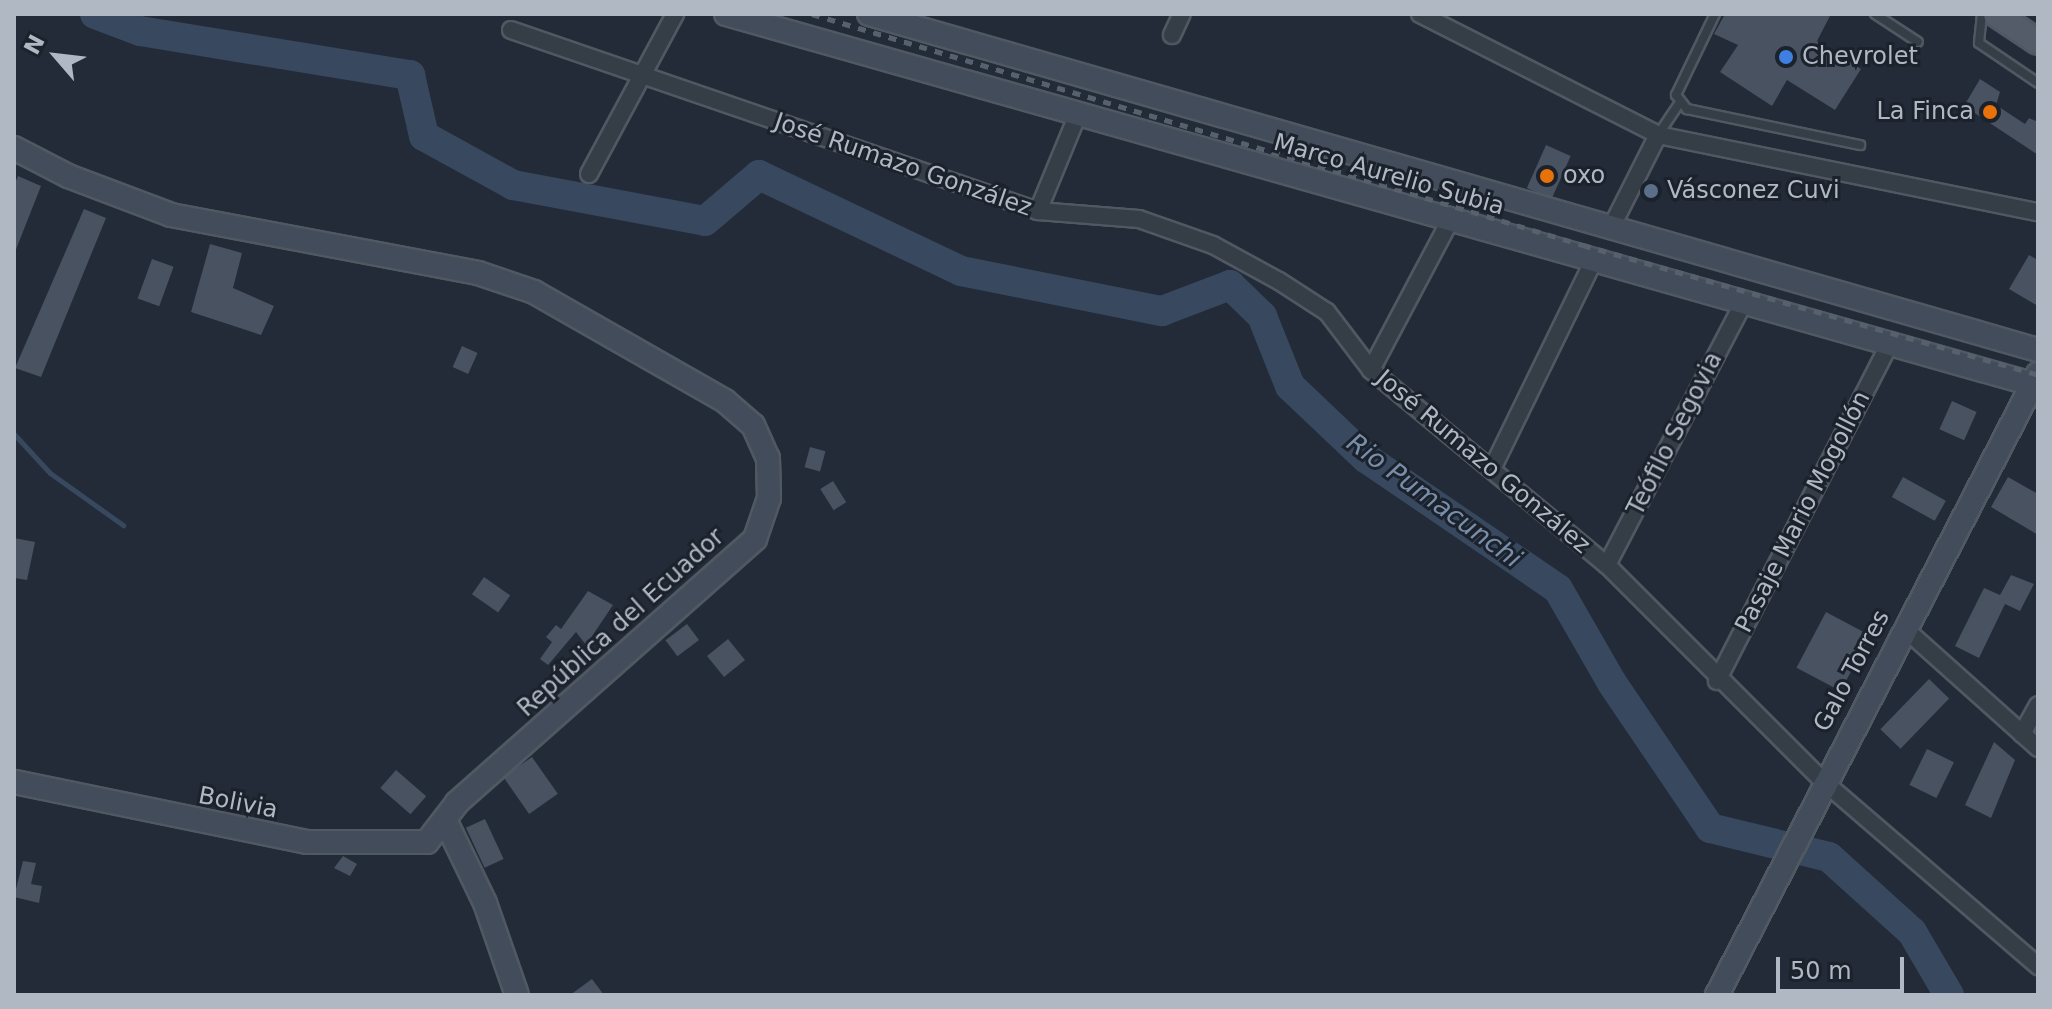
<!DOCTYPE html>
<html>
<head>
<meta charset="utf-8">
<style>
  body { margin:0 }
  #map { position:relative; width:2052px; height:1009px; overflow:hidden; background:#222b37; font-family:"DejaVu Sans",sans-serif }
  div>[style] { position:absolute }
  .stream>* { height:5px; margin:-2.5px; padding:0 2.5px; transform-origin:2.5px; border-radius:2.5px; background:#38485f }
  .river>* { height:30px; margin:-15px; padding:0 15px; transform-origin:15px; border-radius:15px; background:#38485f }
  .building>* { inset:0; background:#485261; transform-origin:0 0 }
  .roads { filter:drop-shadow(2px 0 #505862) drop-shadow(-2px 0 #505862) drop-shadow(0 2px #505862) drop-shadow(0 -2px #505862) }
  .lane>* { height:8px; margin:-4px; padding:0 4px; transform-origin:4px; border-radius:4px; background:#353d47 }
  .street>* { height:16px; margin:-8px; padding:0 8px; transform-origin:8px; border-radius:8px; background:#353d47 }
  .secondary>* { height:22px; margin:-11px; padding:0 11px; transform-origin:11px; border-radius:11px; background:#434c5a }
  .primary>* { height:24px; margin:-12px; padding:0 12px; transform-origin:12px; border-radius:12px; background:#535c68 }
  .rail>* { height:5px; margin-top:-2.5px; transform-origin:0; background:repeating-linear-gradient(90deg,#57616e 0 8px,transparent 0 16px) }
  .dots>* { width:22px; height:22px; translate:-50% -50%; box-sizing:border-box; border:4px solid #1b222c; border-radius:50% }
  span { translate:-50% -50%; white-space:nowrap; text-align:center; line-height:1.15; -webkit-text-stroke:6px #1b222c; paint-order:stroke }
  .poi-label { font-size:24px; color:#b0b8c4 }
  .left { translate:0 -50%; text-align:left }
  .right { translate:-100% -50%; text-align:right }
  .street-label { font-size:24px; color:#b0b8c4 }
  .water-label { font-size:26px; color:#798eaa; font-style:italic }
  .frame { position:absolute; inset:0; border:16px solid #b0b8c4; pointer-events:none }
  .north { position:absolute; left:16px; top:16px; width:80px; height:80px; -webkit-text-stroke:6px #1b222c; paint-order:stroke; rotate:298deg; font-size:22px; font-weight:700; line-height:32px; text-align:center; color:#b0b8c4 }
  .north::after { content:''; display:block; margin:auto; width:28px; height:36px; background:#b0b8c4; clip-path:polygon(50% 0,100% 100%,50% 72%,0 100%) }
  .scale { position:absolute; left:1776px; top:957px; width:128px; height:36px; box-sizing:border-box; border:4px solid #b0b8c4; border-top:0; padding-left:10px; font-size:24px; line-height:28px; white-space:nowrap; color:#b0b8c4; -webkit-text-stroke:6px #1b222c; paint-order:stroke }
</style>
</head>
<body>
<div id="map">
  <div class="stream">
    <div style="left:14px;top:434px;width:53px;rotate:47.3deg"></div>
    <div style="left:50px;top:473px;width:90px;rotate:35.5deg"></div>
  </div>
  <div class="river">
    <div style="left:95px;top:14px;width:48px;rotate:20.7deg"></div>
    <div style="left:140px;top:31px;width:274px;rotate:9.3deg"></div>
    <div style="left:410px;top:75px;width:63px;rotate:77.1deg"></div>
    <div style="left:424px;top:136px;width:102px;rotate:28.8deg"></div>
    <div style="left:513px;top:185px;width:195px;rotate:10.6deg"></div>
    <div style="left:705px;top:221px;width:71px;rotate:-40.4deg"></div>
    <div style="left:759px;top:175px;width:224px;rotate:25.4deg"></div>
    <div style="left:961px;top:271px;width:205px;rotate:11.3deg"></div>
    <div style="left:1162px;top:311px;width:73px;rotate:-20.9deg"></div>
    <div style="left:1230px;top:285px;width:45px;rotate:44.1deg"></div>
    <div style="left:1262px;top:316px;width:75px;rotate:68.2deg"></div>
    <div style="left:1290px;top:386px;width:105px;rotate:43.5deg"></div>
    <div style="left:1366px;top:458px;width:232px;rotate:34.3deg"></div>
    <div style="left:1558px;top:589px;width:108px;rotate:60.1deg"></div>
    <div style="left:1612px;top:683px;width:175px;rotate:55.9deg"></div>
    <div style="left:1710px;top:828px;width:122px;rotate:13.7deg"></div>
    <div style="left:1829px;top:857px;width:112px;rotate:42.1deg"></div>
    <div style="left:1912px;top:932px;width:73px;rotate:59.6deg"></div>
  </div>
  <div class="building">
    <div style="clip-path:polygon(1725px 14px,1831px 14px,1817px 41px,1861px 69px,1835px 110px,1787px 80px,1772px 106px,1720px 72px,1738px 45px,1714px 34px)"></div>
    <div style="clip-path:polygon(1980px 79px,2000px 92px,1996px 105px,2025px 124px,2029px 118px,2038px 122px,2038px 155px,1964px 106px)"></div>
    <div style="left:1546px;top:145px;width:27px;height:47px;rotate:24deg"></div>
    <div style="clip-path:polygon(18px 176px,41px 186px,15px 252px,14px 185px)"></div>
    <div style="clip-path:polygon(84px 209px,106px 218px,41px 377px,15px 368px)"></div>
    <div style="clip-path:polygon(210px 244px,242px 253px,233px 288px,274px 306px,261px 335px,191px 312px)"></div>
    <div style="clip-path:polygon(2029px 255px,2038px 260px,2038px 306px,2009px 289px)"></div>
    <div style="left:152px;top:259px;width:23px;height:42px;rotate:20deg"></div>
    <div style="left:462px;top:346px;width:17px;height:23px;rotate:24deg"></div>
    <div style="left:1952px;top:401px;width:27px;height:31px;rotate:24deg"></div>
    <div style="left:810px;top:447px;width:16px;height:21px;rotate:15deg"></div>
    <div style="left:1903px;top:477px;width:49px;height:23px;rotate:29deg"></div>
    <div style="clip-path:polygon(2008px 477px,2038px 494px,2038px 535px,1991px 507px)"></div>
    <div style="left:833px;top:481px;width:25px;height:15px;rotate:58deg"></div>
    <div style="clip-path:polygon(14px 538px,35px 542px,27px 580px,14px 578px)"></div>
    <div style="clip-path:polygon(2011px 575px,2034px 584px,2020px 611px,2005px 604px,1979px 658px,1955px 646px,1984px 588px,2000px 595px)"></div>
    <div style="left:484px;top:577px;width:32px;height:21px;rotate:35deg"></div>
    <div style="clip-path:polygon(588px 591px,613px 605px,586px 645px,576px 632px,548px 665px,540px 659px,552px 642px,546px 637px,556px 625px,561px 629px)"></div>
    <div style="left:1826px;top:612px;width:50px;height:63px;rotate:28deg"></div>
    <div style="left:687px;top:624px;width:20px;height:27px;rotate:53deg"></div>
    <div style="left:728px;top:639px;width:27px;height:27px;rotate:51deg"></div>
    <div style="left:1929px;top:679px;width:28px;height:70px;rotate:44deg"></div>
    <div style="clip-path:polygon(1994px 742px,2015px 760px,1991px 818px,1965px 805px)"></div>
    <div style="left:1927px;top:749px;width:30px;height:40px;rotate:26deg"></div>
    <div style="left:532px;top:757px;width:45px;height:35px;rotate:55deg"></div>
    <div style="left:396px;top:770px;width:40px;height:24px;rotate:41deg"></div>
    <div style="left:485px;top:819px;width:44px;height:21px;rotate:65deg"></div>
    <div style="clip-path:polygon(343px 856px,357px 864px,350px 876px,334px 868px)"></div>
    <div style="clip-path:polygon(23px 861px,36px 863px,31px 884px,42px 886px,39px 903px,14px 897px)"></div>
    <div style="clip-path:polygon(592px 979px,604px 995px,570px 995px)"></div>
  </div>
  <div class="roads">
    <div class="lane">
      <div style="left:1715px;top:14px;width:90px;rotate:115.7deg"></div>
      <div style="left:1676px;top:95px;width:18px;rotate:52deg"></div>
      <div style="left:1687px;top:109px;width:177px;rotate:11.8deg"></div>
      <div style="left:1875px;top:14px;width:51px;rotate:33.1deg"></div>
      <div style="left:1982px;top:14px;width:29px;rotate:96deg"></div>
      <div style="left:1979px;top:43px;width:71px;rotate:34.1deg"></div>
      <div style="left:1658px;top:135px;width:40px;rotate:-56deg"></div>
    </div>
    <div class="street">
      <div style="left:1420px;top:14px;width:267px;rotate:26.9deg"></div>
      <div style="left:1658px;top:135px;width:388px;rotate:11.5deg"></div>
      <div style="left:511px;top:30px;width:557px;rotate:18.96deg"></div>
      <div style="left:1038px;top:211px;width:101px;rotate:4.5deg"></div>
      <div style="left:1139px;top:219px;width:78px;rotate:19.4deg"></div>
      <div style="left:1213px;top:245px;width:75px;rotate:28.6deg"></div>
      <div style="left:1279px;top:281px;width:57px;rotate:32.9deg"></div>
      <div style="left:1327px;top:312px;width:73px;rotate:52.8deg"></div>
      <div style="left:1371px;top:370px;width:306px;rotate:39.6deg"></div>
      <div style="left:1607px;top:565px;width:305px;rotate:45deg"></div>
      <div style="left:1823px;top:781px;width:284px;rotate:40.7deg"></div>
      <div style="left:1172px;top:35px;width:23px;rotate:-65deg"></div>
      <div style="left:589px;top:174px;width:182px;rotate:-61.7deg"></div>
      <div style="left:1038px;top:211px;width:105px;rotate:-67.6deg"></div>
      <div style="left:1611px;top:228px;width:104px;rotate:-63.2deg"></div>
      <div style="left:1371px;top:370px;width:171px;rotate:-62.1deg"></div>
      <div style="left:1493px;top:467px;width:230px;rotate:-64deg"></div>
      <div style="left:1607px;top:565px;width:297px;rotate:-62.5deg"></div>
      <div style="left:1904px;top:628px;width:180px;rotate:41.8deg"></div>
      <div style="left:1717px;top:681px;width:380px;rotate:-62.9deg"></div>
      <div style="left:2022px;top:734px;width:33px;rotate:-61deg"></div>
    </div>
    <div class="secondary">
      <div style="left:726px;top:14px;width:1357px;rotate:15.82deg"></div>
      <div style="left:869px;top:14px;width:1216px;rotate:16.04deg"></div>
      <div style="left:14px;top:148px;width:61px;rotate:27.4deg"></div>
      <div style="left:68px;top:176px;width:110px;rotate:20.7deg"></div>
      <div style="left:171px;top:215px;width:312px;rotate:10.7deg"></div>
      <div style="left:478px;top:273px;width:59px;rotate:18.7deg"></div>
      <div style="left:534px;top:292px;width:220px;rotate:29.7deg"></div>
      <div style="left:725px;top:401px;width:37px;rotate:41deg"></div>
      <div style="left:753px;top:425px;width:36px;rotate:66deg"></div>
      <div style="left:768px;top:458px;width:40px;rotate:88.6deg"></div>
      <div style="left:769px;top:498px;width:43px;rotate:108.9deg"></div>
      <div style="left:755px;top:539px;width:398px;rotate:138.5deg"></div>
      <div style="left:457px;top:803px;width:49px;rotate:127.6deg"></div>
      <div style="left:427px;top:842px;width:120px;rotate:180deg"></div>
      <div style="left:307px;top:842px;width:299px;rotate:-168.4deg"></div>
      <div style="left:446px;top:822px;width:90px;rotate:64.3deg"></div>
      <div style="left:485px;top:903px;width:97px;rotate:70.8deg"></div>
      <div style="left:1717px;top:995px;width:699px;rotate:-62.67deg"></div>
    </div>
    <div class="primary">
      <div style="left:1996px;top:14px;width:50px;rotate:33.7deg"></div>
    </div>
  </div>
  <div class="rail">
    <div style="left:812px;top:14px;width:805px;rotate:16.68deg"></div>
    <div style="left:1583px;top:245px;width:473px;rotate:15.9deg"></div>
  </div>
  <div class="dots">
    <div style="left:1786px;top:57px;background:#3f7fe0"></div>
    <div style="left:1990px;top:112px;background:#e8710a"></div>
    <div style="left:1547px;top:176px;background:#e8710a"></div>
    <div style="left:1651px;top:191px;background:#5c6f8a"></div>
  </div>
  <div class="poi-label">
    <span class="left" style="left:1802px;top:57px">Chevrolet</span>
    <span class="right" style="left:1974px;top:112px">La Finca</span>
    <span class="left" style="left:1563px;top:176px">oxo</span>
    <span class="left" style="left:1667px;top:191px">Vásconez Cuvi</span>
  </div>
  <div class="street-label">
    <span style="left:903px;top:165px;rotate:19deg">José Rumazo González</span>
    <span style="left:1389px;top:175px;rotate:16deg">Marco Aurelio Subia</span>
    <span style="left:1675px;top:434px;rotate:-63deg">Teófilo Segovia</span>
    <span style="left:1483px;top:462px;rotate:40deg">José Rumazo González</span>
    <span style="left:1803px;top:512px;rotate:-63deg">Pasaje Mario Mogollón</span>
    <span style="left:621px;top:623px;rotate:-42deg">República del Ecuador</span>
    <span style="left:1852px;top:671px;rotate:-62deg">Galo Torres</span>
    <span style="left:238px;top:803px;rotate:11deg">Bolivia</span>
  </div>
  <div class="water-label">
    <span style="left:1434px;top:501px;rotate:36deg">Rio Pumacunchi</span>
  </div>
  <div class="frame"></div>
  <div class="north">N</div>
  <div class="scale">50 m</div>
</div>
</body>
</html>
